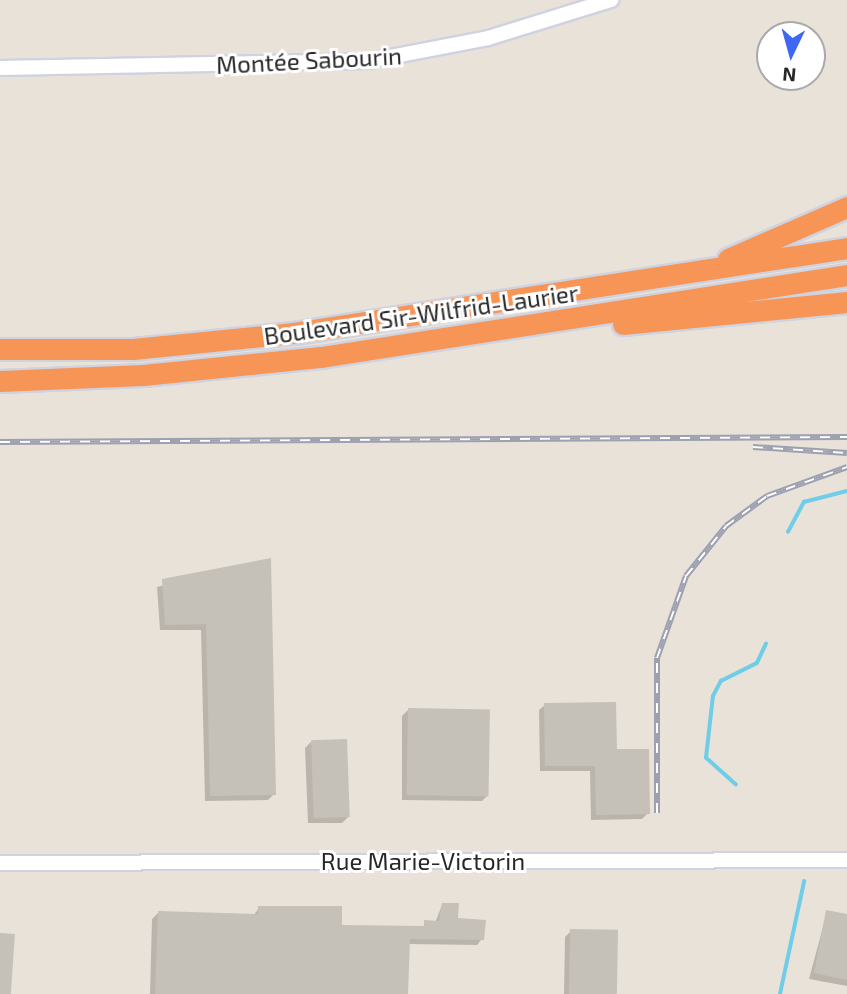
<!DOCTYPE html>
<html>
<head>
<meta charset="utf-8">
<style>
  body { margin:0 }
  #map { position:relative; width:847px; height:994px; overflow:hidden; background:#e9e2d9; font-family:"Exo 2",sans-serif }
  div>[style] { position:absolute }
  .shadow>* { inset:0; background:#0003 }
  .stream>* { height:3.5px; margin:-1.75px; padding:0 1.75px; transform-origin:1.75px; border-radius:1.75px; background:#6fcde8 }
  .building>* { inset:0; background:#c5c0b8; transform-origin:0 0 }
  .roads { filter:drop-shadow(2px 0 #cfd3e0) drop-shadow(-2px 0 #cfd3e0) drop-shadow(0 2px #cfd3e0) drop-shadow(0 -2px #cfd3e0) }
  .tertiary>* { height:14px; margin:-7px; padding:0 7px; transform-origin:7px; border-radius:7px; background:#fff }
  .motorway>* { height:21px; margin:-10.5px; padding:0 10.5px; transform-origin:10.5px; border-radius:10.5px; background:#f79557 }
  .rail>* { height:6px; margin-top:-3px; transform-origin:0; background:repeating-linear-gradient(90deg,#fff 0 10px,#9ca0b1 0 20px); box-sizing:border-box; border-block:2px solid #9ca0b1 }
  span { translate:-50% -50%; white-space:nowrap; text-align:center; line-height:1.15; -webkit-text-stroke:6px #fff; paint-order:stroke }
  .street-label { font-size:24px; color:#272727 }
  .north { position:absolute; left:756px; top:21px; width:70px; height:70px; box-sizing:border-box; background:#fff; border:2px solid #a9a9a9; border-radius:50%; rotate:185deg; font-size:19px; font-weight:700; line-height:28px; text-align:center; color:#272727 }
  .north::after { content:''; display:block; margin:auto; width:24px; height:32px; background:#3e67f2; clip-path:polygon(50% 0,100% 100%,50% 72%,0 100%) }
</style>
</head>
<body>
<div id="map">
  <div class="shadow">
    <div style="clip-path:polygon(269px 560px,274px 794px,268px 800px,205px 801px,201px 630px,160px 630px,157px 587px)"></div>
    <div style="clip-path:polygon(545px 705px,615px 751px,648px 813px,642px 819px,591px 820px,590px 771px,540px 771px,539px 710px)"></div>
    <div style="clip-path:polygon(408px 710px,488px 795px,482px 801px,402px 800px,402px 716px)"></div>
    <div style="clip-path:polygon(311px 742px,348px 817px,342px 823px,308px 823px,305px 748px)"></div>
    <div style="clip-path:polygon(442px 905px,482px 939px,477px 945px,408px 944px,406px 994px,150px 994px,152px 919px,158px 913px,253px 916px,259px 908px,340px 926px,420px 927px,435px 923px)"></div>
    <div style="clip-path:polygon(827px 912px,847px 916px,847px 986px,809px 979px)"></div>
    <div style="clip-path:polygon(571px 931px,616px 994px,564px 994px,565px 937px)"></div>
  </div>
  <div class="stream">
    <div style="left:788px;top:532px;width:34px;rotate:-62deg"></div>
    <div style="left:804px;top:502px;width:44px;rotate:-14.3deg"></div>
    <div style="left:736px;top:785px;width:40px;rotate:-138deg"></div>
    <div style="left:706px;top:758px;width:62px;rotate:-83.6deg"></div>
    <div style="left:713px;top:696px;width:17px;rotate:-62deg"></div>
    <div style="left:721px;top:681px;width:40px;rotate:-26.6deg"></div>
    <div style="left:757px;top:663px;width:21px;rotate:-65deg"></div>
    <div style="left:780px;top:994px;width:115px;rotate:-77.9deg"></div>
  </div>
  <div class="building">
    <div style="clip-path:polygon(271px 558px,276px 795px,210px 796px,206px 624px,165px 625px,162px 579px)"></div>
    <div style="clip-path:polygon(616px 702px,617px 749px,649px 749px,650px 814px,596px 815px,595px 766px,545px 766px,544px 703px)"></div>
    <div style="left:408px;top:708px;width:82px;height:87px;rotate:1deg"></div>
    <div style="left:347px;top:739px;width:78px;height:36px;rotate:88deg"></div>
    <div style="clip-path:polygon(442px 903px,459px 903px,458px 918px,486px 920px,484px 940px,410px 939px,408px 994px,155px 994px,158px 911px,258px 914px,258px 906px,342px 906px,342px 925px,424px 926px,424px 920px,439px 921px)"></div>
    <div style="clip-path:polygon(826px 910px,847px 914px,847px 980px,814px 973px)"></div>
    <div style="left:570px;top:929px;width:48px;height:65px;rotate:1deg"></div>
    <div style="left:0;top:933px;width:15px;height:61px;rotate:4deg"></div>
  </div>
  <div class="roads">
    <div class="tertiary">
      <div style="left:0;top:68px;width:369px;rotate:-1.1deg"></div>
      <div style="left:369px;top:61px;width:121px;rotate:-10.9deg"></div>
      <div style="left:488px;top:38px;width:129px;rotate:-17.2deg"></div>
      <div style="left:0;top:863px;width:847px;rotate:-0.2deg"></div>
    </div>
    <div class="motorway">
      <div style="left:728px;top:259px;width:130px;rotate:-23.6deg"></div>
      <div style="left:623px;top:324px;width:225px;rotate:-5.6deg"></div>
      <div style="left:0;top:349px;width:133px"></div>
      <div style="left:133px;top:349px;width:162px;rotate:-5.7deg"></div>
      <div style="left:294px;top:333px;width:559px;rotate:-8.74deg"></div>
      <div style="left:0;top:381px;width:143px;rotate:-2.4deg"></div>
      <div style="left:143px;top:375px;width:179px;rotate:-5.8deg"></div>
      <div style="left:321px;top:357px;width:532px;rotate:-8.86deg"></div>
    </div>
  </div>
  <div class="rail">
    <div style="left:0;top:442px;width:847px;rotate:-0.34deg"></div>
    <div style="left:753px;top:447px;width:94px;rotate:3.7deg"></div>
    <div style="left:657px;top:813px;width:155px;rotate:-90deg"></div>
    <div style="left:657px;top:658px;width:87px;rotate:-70.5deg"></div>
    <div style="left:686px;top:576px;width:64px;rotate:-51.3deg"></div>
    <div style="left:726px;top:526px;width:51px;rotate:-36.2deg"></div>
    <div style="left:767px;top:496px;width:85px;rotate:-19.9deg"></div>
  </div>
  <div class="street-label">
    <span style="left:309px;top:60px;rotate:-3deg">Montée Sabourin</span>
    <span style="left:421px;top:314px;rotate:-8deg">Boulevard Sir-Wilfrid-Laurier</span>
    <span style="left:423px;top:861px">Rue Marie-Victorin</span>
  </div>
  <div class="north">N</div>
</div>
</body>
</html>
